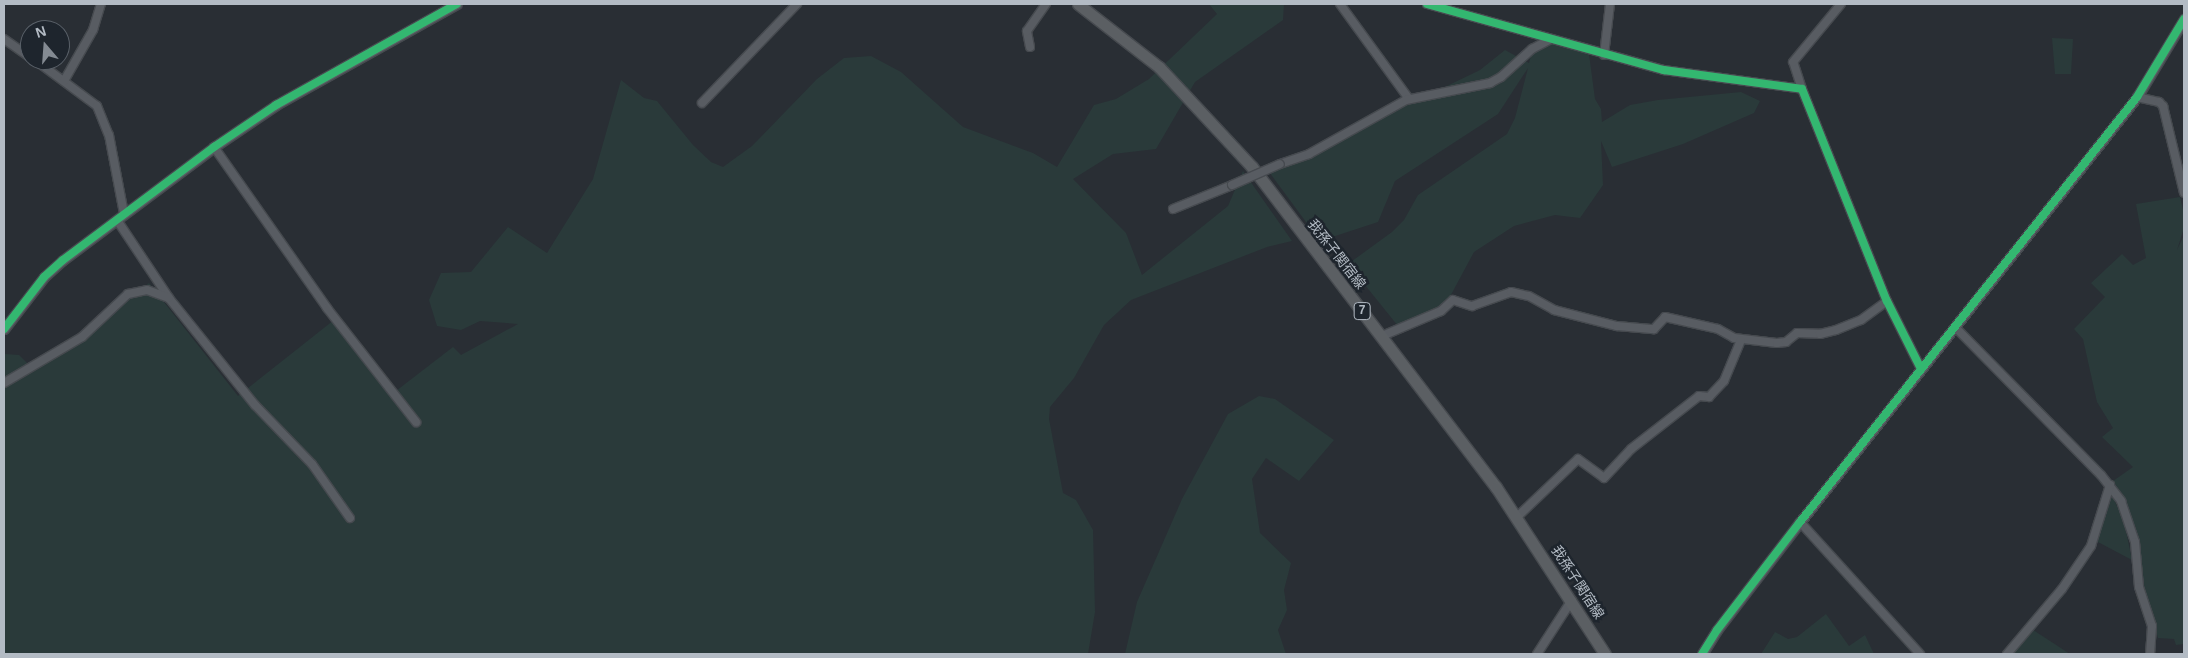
<!DOCTYPE html>
<html>
<head>
<meta charset="utf-8">
<style>
  body { margin:0 }
  #map { position:relative; width:2188px; height:658px; overflow:hidden; background:#292e34; font-family:Helvetica,"Noto Sans JP",sans-serif }
  div>[style] { position:absolute }
  .green>* { inset:0; background:#2a3a3a }
  .roads { filter:drop-shadow(1px 0 #464a4f) drop-shadow(-1px 0 #464a4f) drop-shadow(0 1px #464a4f) drop-shadow(0 -1px #464a4f) }
  .minor>* { height:8px; margin:-4px; padding:0 4px; transform-origin:4px; border-radius:4px; background:#585c62 }
  .tertiary>* { height:9px; margin:-4.5px; padding:0 4.5px; transform-origin:4.5px; border-radius:4.5px; background:#585c62 }
  .primary>* { height:11px; margin:-5.5px; padding:0 5.5px; transform-origin:5.5px; border-radius:5.5px; background:#5b5f63 }
  .bridges { filter:drop-shadow(1px 0 #464a4f) drop-shadow(-1px 0 #464a4f) drop-shadow(0 1px #464a4f) drop-shadow(0 -1px #464a4f) }
  .minor-bridge>* { height:8px; margin:-4px; padding:0 4px; transform-origin:4px; border-radius:4px; background:#585c62 }
  .cycleway>* { height:8px; margin:-4px; padding:0 4px; transform-origin:4px; border-radius:4px; background:#33b770 }
  span { translate:-50% -50%; white-space:nowrap; text-align:center; line-height:1.15; -webkit-text-stroke:5px #1e252d; paint-order:stroke }
  .shield-label span { padding:1px 4px; background:#1e252d; border:1px solid; border-radius:4px; -webkit-text-stroke-width:0 }
  .shield-label { font-size:12px; color:#b3bbc4; font-weight:700 }
  .street-label { font-size:14px; color:#b3bbc4 }
  .frame { position:absolute; inset:0; border:5px solid #b3bbc4; pointer-events:none }
  .north { position:absolute; left:20px; top:20px; width:50px; height:50px; box-sizing:border-box; background:#1e252d; border:1px solid #5a6169; border-radius:50%; rotate:342deg; font-size:14px; font-weight:700; line-height:20px; text-align:center; color:#b3bbc4 }
  .north::after { content:''; display:block; margin:auto; width:18px; height:22px; background:#838a92; clip-path:polygon(50% 0,100% 100%,50% 72%,0 100%) }
</style>
</head>
<body>
<div id="map">
  <div class="green">
    <div style="clip-path:polygon(1209px 4px,1284px 4px,1283px 20px,1195px 82px,1156px 149px,1113px 154px,1073px 179px,1126px 233px,1142px 275px,1228px 206px,1243px 171px,1292px 241px,1267px 247px,1131px 300px,1104px 325px,1074px 378px,1050px 407px,1049px 419px,1063px 493px,1076px 500px,1093px 530px,1095px 612px,1088px 654px,4px 654px,5px 354px,19px 355px,35px 371px,97px 330px,117px 308px,149px 283px,238px 396px,334px 320px,392px 394px,453px 347px,461px 355px,518px 324px,480px 321px,461px 330px,437px 326px,429px 300px,441px 273px,471px 272px,508px 227px,547px 253px,593px 179px,621px 80px,644px 98px,657px 101px,693px 145px,711px 162px,723px 167px,752px 146px,817px 79px,844px 58px,871px 56px,901px 72px,963px 127px,1033px 153px,1057px 167px,1094px 105px,1116px 99px,1149px 79px,1217px 14px)"></div>
    <div style="clip-path:polygon(2052px 38px,2073px 39px,2071px 74px,2055px 74px)"></div>
    <div style="clip-path:polygon(1552px 43px,1589px 54px,1595px 99px,1601px 109px,1602px 122px,1630px 105px,1658px 100px,1741px 92px,1760px 101px,1754px 113px,1683px 144px,1612px 167px,1601px 141px,1603px 185px,1580px 218px,1555px 215px,1514px 226px,1474px 252px,1445px 306px,1398px 326px,1348px 264px,1392px 232px,1404px 220px,1418px 195px,1507px 134px,1515px 118px,1528px 68px,1498px 114px,1395px 181px,1378px 222px,1320px 241px,1269px 172px,1480px 70px,1505px 50px,1529px 63px,1532px 52px)"></div>
    <div style="clip-path:polygon(2180px 197px,2184px 214px,2184px 228px,2177px 250px,2184px 235px,2184px 644px,2176px 645px,2174px 639px,2158px 638px,2143px 583px,2136px 529px,2123px 495px,2113px 481px,2133px 467px,2102px 437px,2113px 428px,2097px 402px,2083px 339px,2074px 329px,2105px 297px,2091px 283px,2122px 254px,2133px 265px,2146px 258px,2136px 204px)"></div>
    <div style="clip-path:polygon(1259px 396px,1275px 399px,1334px 440px,1299px 481px,1266px 458px,1252px 479px,1260px 533px,1291px 563px,1284px 590px,1287px 610px,1278px 630px,1286px 654px,1125px 654px,1137px 602px,1182px 499px,1228px 414px)"></div>
    <div style="clip-path:polygon(2110px 491px,2124px 521px,2132px 560px,2096px 541px)"></div>
    <div style="clip-path:polygon(1826px 614px,1849px 646px,1865px 635px,1874px 654px,1761px 654px,1775px 632px,1788px 639px,1797px 637px)"></div>
    <div style="clip-path:polygon(2030px 628px,2070px 654px,2010px 654px)"></div>
  </div>
  <div class="roads">
    <div class="minor">
      <div style="left:1340px;top:4px;width:117px;rotate:54deg"></div>
      <div style="left:1427px;top:4px;width:246px;rotate:15.6deg"></div>
      <div style="left:1664px;top:70px;width:139px;rotate:7.8deg"></div>
      <div style="left:1802px;top:89px;width:228px;rotate:68.2deg"></div>
      <div style="left:1887px;top:301px;width:76px;rotate:63.4deg"></div>
      <div style="left:4px;top:39px;width:32px;rotate:35deg"></div>
      <div style="left:1030px;top:47px;width:16px;rotate:-101deg"></div>
      <div style="left:1027px;top:31px;width:33px;rotate:-55deg"></div>
      <div style="left:1604px;top:55px;width:51px;rotate:-83.3deg"></div>
      <div style="left:35px;top:60px;width:77px;rotate:36.6deg"></div>
      <div style="left:97px;top:106px;width:31px;rotate:68deg"></div>
      <div style="left:109px;top:135px;width:80px;rotate:79.2deg"></div>
      <div style="left:64px;top:81px;width:59px;rotate:-60.4deg"></div>
      <div style="left:93px;top:30px;width:27px;rotate:-73deg"></div>
      <div style="left:1802px;top:89px;width:28px;rotate:-108deg"></div>
      <div style="left:1793px;top:62px;width:75px;rotate:-50.4deg"></div>
      <div style="left:2137px;top:97px;width:23px;rotate:13deg"></div>
      <div style="left:2159px;top:102px;width:6px;rotate:45deg"></div>
      <div style="left:2163px;top:106px;width:89px;rotate:76.4deg"></div>
      <div style="left:702px;top:103px;width:137px;rotate:-46.2deg"></div>
      <div style="left:214px;top:147px;width:197px;rotate:54.9deg"></div>
      <div style="left:327px;top:308px;width:145px;rotate:52deg"></div>
      <div style="left:1280px;top:164px;width:31px;rotate:-19deg"></div>
      <div style="left:1309px;top:154px;width:111px;rotate:-29.1deg"></div>
      <div style="left:1406px;top:100px;width:86px;rotate:-11.4deg"></div>
      <div style="left:1490px;top:83px;width:13px;rotate:-29deg"></div>
      <div style="left:1501px;top:77px;width:42px;rotate:-42.1deg"></div>
      <div style="left:1532px;top:49px;width:21px;rotate:-28deg"></div>
      <div style="left:1173px;top:209px;width:64px;rotate:-22.1deg"></div>
      <div style="left:117px;top:220px;width:94px;rotate:56.3deg"></div>
      <div style="left:169px;top:298px;width:137px;rotate:51.2deg"></div>
      <div style="left:255px;top:405px;width:82px;rotate:46deg"></div>
      <div style="left:312px;top:464px;width:66px;rotate:54.9deg"></div>
      <div style="left:1955px;top:327px;width:208px;rotate:45.4deg"></div>
      <div style="left:2101px;top:475px;width:33px;rotate:52deg"></div>
      <div style="left:2121px;top:501px;width:43px;rotate:71.1deg"></div>
      <div style="left:2135px;top:542px;width:45px;rotate:84.9deg"></div>
      <div style="left:2139px;top:587px;width:41px;rotate:71.6deg"></div>
      <div style="left:2152px;top:626px;width:28px;rotate:94deg"></div>
      <div style="left:1382px;top:336px;width:64px;rotate:-23deg"></div>
      <div style="left:1441px;top:311px;width:16px;rotate:-43deg"></div>
      <div style="left:1453px;top:300px;width:20px;rotate:18deg"></div>
      <div style="left:1472px;top:306px;width:41px;rotate:-19.7deg"></div>
      <div style="left:1511px;top:292px;width:18px;rotate:13deg"></div>
      <div style="left:1529px;top:296px;width:29px;rotate:29deg"></div>
      <div style="left:1554px;top:310px;width:65px;rotate:14.3deg"></div>
      <div style="left:1617px;top:326px;width:37px;rotate:5deg"></div>
      <div style="left:1654px;top:329px;width:16px;rotate:-47deg"></div>
      <div style="left:1665px;top:317px;width:54px;rotate:12.8deg"></div>
      <div style="left:1718px;top:329px;width:18px;rotate:29deg"></div>
      <div style="left:1734px;top:338px;width:43px;rotate:6.6deg"></div>
      <div style="left:1777px;top:343px;width:9px;rotate:-6deg"></div>
      <div style="left:1786px;top:342px;width:14px;rotate:-39deg"></div>
      <div style="left:1797px;top:333px;width:23px;rotate:2deg"></div>
      <div style="left:1820px;top:334px;width:16px;rotate:-14deg"></div>
      <div style="left:1836px;top:330px;width:27px;rotate:-22deg"></div>
      <div style="left:1861px;top:320px;width:32px;rotate:-36deg"></div>
      <div style="left:4px;top:383px;width:91px;rotate:-30.5deg"></div>
      <div style="left:82px;top:337px;width:63px;rotate:-43.1deg"></div>
      <div style="left:128px;top:294px;width:19px;rotate:-12deg"></div>
      <div style="left:147px;top:290px;width:23px;rotate:20deg"></div>
      <div style="left:1517px;top:517px;width:84px;rotate:-43.6deg"></div>
      <div style="left:1578px;top:459px;width:32px;rotate:36deg"></div>
      <div style="left:1604px;top:478px;width:40px;rotate:-47deg"></div>
      <div style="left:1631px;top:449px;width:86px;rotate:-37.9deg"></div>
      <div style="left:1699px;top:396px;width:10px;rotate:6deg"></div>
      <div style="left:1709px;top:397px;width:22px;rotate:-47deg"></div>
      <div style="left:1724px;top:381px;width:44px;rotate:-67.5deg"></div>
      <div style="left:1800px;top:522px;width:178px;rotate:47.7deg"></div>
      <div style="left:1537px;top:654px;width:64px;rotate:-57.1deg"></div>
      <div style="left:2007px;top:654px;width:85px;rotate:-49.8deg"></div>
      <div style="left:2062px;top:589px;width:52px;rotate:-56deg"></div>
      <div style="left:2091px;top:546px;width:64px;rotate:-72.7deg"></div>
    </div>
    <div class="tertiary">
      <div style="left:4px;top:329px;width:66px;rotate:-52.4deg"></div>
      <div style="left:44px;top:277px;width:25px;rotate:-42deg"></div>
      <div style="left:63px;top:260px;width:189px;rotate:-36.8deg"></div>
      <div style="left:214px;top:147px;width:75px;rotate:-34.1deg"></div>
      <div style="left:276px;top:105px;width:207px;rotate:-29.2deg"></div>
      <div style="left:1702px;top:654px;width:28px;rotate:-58deg"></div>
      <div style="left:1717px;top:630px;width:136px;rotate:-52.5deg"></div>
      <div style="left:1800px;top:522px;width:542px;rotate:-51.59deg"></div>
      <div style="left:2137px;top:97px;width:91px;rotate:-58.9deg"></div>
    </div>
    <div class="primary">
      <div style="left:1078px;top:4px;width:103px;rotate:37.9deg"></div>
      <div style="left:1159px;top:67px;width:137px;rotate:47.1deg"></div>
      <div style="left:1252px;top:167px;width:402px;rotate:52.7deg"></div>
      <div style="left:1496px;top:487px;width:199px;rotate:56.9deg"></div>
    </div>
  </div>
  <div class="bridges">
    <div class="minor-bridge">
      <div style="left:1232px;top:185px;width:52px;rotate:-23.6deg"></div>
    </div>
  </div>
  <div class="cycleway">
    <div style="left:1427px;top:4px;width:246px;rotate:15.6deg"></div>
    <div style="left:1664px;top:70px;width:139px;rotate:7.8deg"></div>
    <div style="left:1802px;top:89px;width:228px;rotate:68.2deg"></div>
    <div style="left:1887px;top:301px;width:76px;rotate:63.4deg"></div>
    <div style="left:4px;top:329px;width:66px;rotate:-52.4deg"></div>
    <div style="left:44px;top:277px;width:25px;rotate:-42deg"></div>
    <div style="left:63px;top:260px;width:189px;rotate:-36.8deg"></div>
    <div style="left:214px;top:147px;width:75px;rotate:-34.1deg"></div>
    <div style="left:276px;top:105px;width:207px;rotate:-29.2deg"></div>
    <div style="left:1702px;top:654px;width:28px;rotate:-58deg"></div>
    <div style="left:1717px;top:630px;width:136px;rotate:-52.5deg"></div>
    <div style="left:1800px;top:522px;width:542px;rotate:-51.59deg"></div>
    <div style="left:2137px;top:97px;width:91px;rotate:-58.9deg"></div>
  </div>
  <div class="shield-label">
    <span style="left:1362px;top:311px">7</span>
  </div>
  <div class="street-label">
    <span style="left:1337px;top:254px;rotate:52deg">我孫子関宿線</span>
    <span style="left:1578px;top:582px;rotate:57deg">我孫子関宿線</span>
  </div>
  <div class="frame"></div>
  <div class="north">N</div>
</div>
</body>
</html>
